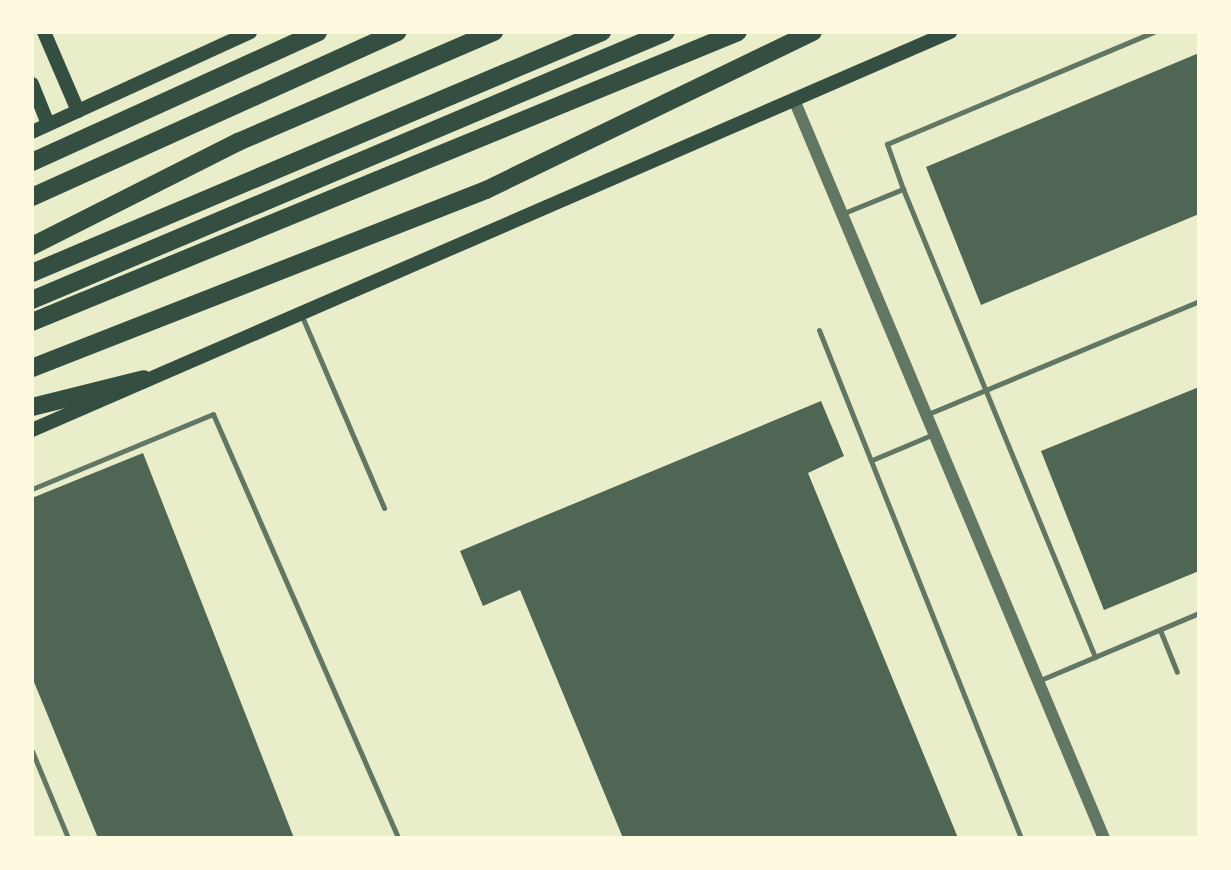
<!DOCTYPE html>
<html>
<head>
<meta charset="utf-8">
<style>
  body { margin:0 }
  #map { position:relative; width:1231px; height:870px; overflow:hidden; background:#e9edc9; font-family:Overpass,sans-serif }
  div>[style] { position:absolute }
  .building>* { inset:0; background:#4f6655 }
  .service>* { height:5px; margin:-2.5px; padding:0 2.5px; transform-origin:2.5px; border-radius:2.5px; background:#617663 }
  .tertiary>* { height:12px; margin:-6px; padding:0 6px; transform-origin:6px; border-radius:6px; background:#617663 }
  .secondary>* { height:14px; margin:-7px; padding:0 7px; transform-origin:7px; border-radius:7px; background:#344e41 }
  .motorway>* { height:18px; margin:-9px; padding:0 9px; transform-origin:9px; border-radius:9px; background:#344e41 }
  span { translate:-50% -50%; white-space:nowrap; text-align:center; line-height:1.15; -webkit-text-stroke:8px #fefae0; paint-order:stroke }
  .frame { position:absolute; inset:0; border:34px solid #fefae0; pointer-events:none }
</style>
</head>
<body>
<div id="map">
  <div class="building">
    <div style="clip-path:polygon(1199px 53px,1199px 214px,981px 305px,926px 167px)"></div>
    <div style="clip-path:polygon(1199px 387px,1199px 571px,1104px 610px,1041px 451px)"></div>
    <div style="clip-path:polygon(821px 401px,844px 456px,808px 473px,958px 838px,623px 838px,520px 590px,483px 606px,460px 551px)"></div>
    <div style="clip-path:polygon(143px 453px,294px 838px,98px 838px,32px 677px,32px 498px)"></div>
  </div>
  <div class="service">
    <div style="left:903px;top:189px;width:506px;rotate:67.69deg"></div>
    <div style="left:844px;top:213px;width:64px;rotate:-22.1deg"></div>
    <div style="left:903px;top:189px;width:48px;rotate:-109.6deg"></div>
    <div style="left:887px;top:144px;width:290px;rotate:-22.8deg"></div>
    <div style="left:301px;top:314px;width:211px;rotate:66.8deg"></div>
    <div style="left:819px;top:330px;width:547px;rotate:68.32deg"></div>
    <div style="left:928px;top:414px;width:294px;rotate:-22.6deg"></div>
    <div style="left:872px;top:460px;width:67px;rotate:-22.8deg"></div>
    <div style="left:32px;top:489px;width:196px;rotate:-22.5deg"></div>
    <div style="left:213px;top:414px;width:463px;rotate:66.4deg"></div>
    <div style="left:1160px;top:630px;width:45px;rotate:68deg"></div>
    <div style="left:1038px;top:681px;width:175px;rotate:-22.9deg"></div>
    <div style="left:32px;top:751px;width:94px;rotate:67.5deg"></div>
  </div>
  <div class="tertiary">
    <div style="left:795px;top:102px;width:798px;rotate:67.23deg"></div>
  </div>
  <div class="secondary">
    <div style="left:44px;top:32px;width:86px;rotate:66.7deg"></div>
    <div style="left:32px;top:84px;width:43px;rotate:68.2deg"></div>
    <div style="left:32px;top:132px;width:240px;rotate:-24.6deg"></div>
    <div style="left:32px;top:430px;width:1001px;rotate:-23.44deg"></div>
  </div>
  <div class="motorway">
    <div style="left:32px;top:162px;width:314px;rotate:-24.4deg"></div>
    <div style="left:32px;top:197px;width:401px;rotate:-24.3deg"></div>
    <div style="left:32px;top:246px;width:231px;rotate:-26.8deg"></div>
    <div style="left:238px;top:142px;width:279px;rotate:-23.3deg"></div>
    <div style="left:32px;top:273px;width:619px;rotate:-22.92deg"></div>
    <div style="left:32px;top:300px;width:688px;rotate:-22.91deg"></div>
    <div style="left:32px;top:322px;width:763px;rotate:-22.33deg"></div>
    <div style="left:32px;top:368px;width:488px;rotate:-21.4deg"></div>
    <div style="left:486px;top:190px;width:363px;rotate:-25.8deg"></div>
    <div style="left:32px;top:407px;width:115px;rotate:-14deg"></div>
  </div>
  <div class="frame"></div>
</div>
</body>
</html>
